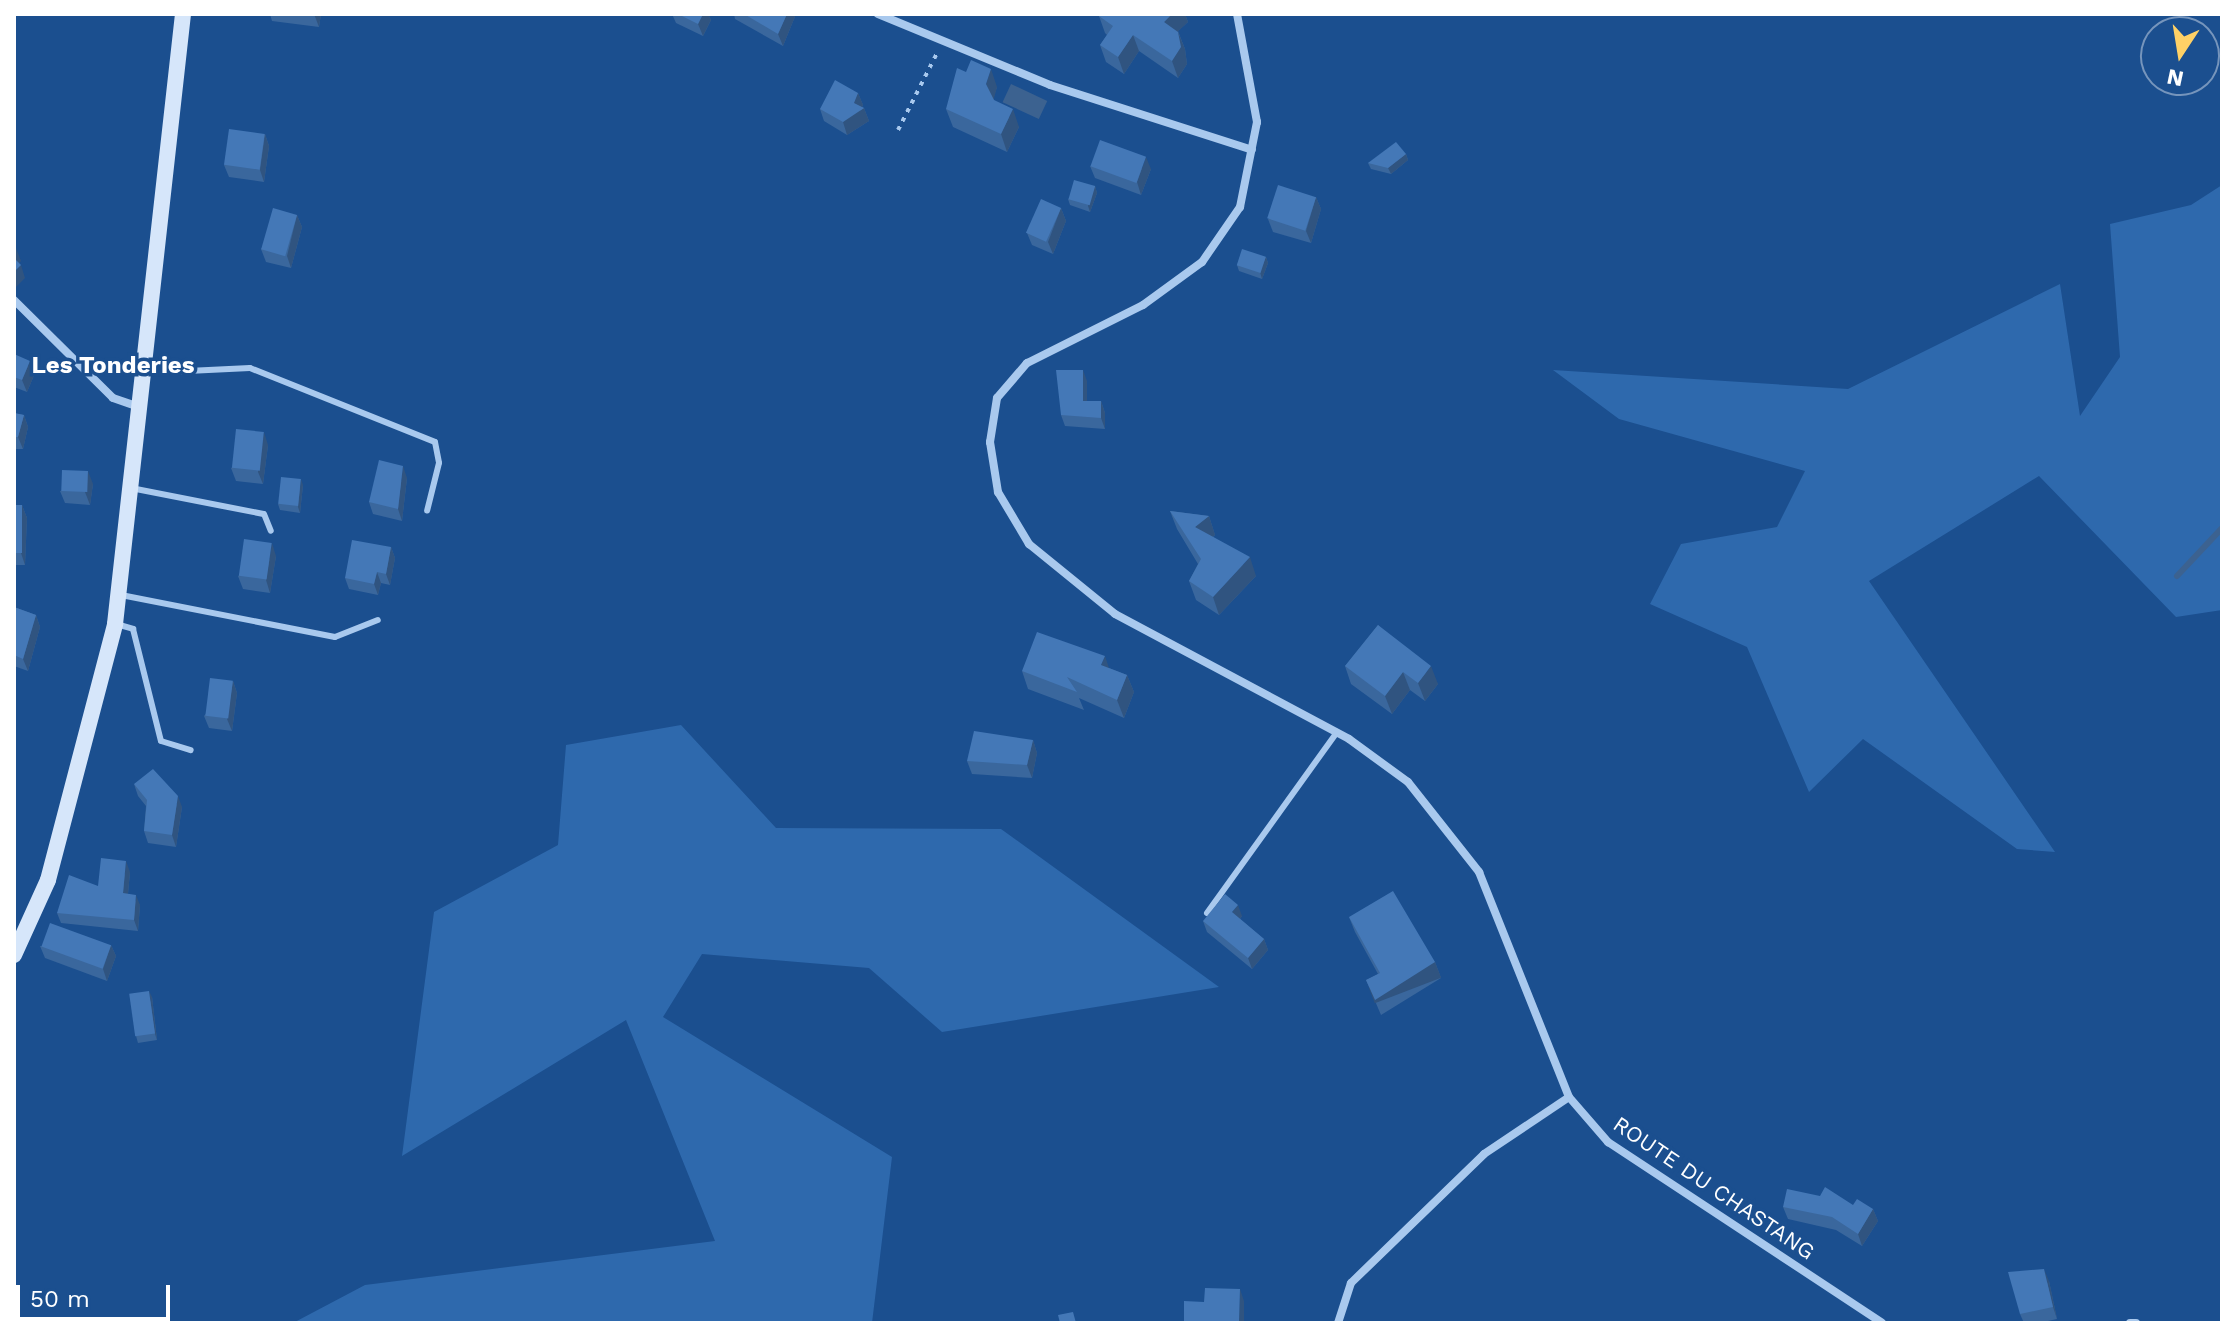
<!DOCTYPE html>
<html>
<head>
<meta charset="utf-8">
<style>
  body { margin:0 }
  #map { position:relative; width:2236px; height:1337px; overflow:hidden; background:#1b4f8f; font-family:"Work Sans",sans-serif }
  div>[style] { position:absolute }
  .green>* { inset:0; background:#2e69ad }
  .water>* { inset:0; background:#3c6290; transform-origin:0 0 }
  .stream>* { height:6px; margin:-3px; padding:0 3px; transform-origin:3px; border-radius:3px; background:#3c6290 }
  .path>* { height:4px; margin-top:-2px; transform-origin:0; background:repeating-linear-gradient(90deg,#a9c9ee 0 4px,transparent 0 10px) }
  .service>* { height:6px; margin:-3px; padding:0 3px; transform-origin:3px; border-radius:3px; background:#a9c9ee }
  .minor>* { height:8px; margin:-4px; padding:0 4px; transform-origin:4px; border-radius:4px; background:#a9c9ee }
  .secondary>* { height:16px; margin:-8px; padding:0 8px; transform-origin:8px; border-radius:8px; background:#d6e6fa }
  .wall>* { inset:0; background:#3a679d }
  .shaded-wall>* { inset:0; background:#305480; transform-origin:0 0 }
  .building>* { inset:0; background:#4478b7; transform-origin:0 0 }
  span { translate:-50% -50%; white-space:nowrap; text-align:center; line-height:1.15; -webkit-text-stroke:7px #1b4f8f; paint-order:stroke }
  .street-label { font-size:22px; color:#fff }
  .neighbourhood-label { font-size:24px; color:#fff; font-weight:700 }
  .frame { position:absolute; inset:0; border:16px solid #fff; pointer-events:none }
  .north { position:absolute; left:2140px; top:16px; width:80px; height:80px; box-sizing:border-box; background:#1b4f8f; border:2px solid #7695bc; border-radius:50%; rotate:192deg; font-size:22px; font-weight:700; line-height:32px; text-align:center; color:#fff }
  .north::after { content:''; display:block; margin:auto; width:28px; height:36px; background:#ffd166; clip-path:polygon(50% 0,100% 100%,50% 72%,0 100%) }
  .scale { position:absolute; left:16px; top:1285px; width:154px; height:36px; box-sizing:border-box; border:4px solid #fff; border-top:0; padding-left:10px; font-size:24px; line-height:28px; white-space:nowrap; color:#fff; -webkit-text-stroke:6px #1b4f8f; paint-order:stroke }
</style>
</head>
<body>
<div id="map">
  <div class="green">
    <div style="clip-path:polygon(2222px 185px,2222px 610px,2176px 617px,2039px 476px,1869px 581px,2055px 852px,2017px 849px,1863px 739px,1809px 792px,1747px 647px,1650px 604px,1681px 544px,1777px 527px,1805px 471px,1619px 419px,1553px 370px,1848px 389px,2060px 284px,2080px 416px,2120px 357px,2110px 224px,2191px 205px)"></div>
    <div style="clip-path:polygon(681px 725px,776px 828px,1001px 829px,1219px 987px,942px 1032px,869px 968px,702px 954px,663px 1017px,892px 1157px,872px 1323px,293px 1323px,365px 1285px,715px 1241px,626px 1020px,402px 1156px,434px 912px,558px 845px,566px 745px)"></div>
  </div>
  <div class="water">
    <div style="left:1011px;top:84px;width:40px;height:20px;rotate:25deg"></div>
  </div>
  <div class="stream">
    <div style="left:2177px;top:576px;width:66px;rotate:-46.8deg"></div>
  </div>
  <div class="path">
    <div style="left:898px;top:130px;width:89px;rotate:-63.1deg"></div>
  </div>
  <div class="service">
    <div style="left:146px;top:373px;width:104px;rotate:-2.8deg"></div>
    <div style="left:250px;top:368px;width:199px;rotate:21.8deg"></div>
    <div style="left:435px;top:442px;width:21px;rotate:79deg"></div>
    <div style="left:439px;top:463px;width:49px;rotate:104deg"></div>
    <div style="left:136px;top:489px;width:130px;rotate:11.1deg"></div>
    <div style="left:264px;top:514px;width:18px;rotate:68deg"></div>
    <div style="left:121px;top:595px;width:218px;rotate:11.1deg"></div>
    <div style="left:335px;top:637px;width:46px;rotate:-21.6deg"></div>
    <div style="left:116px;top:624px;width:18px;rotate:16deg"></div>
    <div style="left:133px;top:629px;width:115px;rotate:76deg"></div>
    <div style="left:161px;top:741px;width:31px;rotate:17deg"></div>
    <div style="left:1207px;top:913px;width:223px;rotate:-54.3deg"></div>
  </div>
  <div class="minor">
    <div style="left:878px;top:14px;width:186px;rotate:22.4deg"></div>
    <div style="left:1050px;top:85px;width:212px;rotate:17.8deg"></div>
    <div style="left:1237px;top:14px;width:110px;rotate:79.5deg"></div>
    <div style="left:1257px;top:122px;width:87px;rotate:101.3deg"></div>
    <div style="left:1240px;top:207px;width:67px;rotate:124.6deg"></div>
    <div style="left:1202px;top:262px;width:73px;rotate:143.9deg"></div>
    <div style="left:1143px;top:305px;width:130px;rotate:153.4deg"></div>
    <div style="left:1027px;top:363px;width:46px;rotate:130.6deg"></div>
    <div style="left:997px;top:398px;width:45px;rotate:99deg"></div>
    <div style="left:990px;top:442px;width:51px;rotate:80.9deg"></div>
    <div style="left:998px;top:492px;width:61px;rotate:59.2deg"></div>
    <div style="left:1029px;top:544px;width:111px;rotate:39.1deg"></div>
    <div style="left:1115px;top:614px;width:265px;rotate:28.1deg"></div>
    <div style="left:1349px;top:739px;width:73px;rotate:36.1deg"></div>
    <div style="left:1408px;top:782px;width:115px;rotate:51.7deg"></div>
    <div style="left:1479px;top:872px;width:242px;rotate:68.2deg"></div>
    <div style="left:1569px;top:1097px;width:60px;rotate:49.1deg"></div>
    <div style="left:1608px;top:1142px;width:328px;rotate:33.4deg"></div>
    <div style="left:14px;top:300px;width:139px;rotate:44.7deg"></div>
    <div style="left:113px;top:398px;width:28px;rotate:19deg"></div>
    <div style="left:1338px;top:1323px;width:42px;rotate:-72deg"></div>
    <div style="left:1351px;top:1283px;width:185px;rotate:-44.1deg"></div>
    <div style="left:1484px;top:1154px;width:102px;rotate:-33.8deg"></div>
    <div style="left:2130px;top:1323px;width:6px"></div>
  </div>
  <div class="secondary">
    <div style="left:14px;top:955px;width:82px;rotate:-65.6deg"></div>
    <div style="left:48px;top:880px;width:265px;rotate:-75.3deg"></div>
    <div style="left:115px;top:624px;width:614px;rotate:-83.64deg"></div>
  </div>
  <div class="wall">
    <div style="clip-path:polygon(270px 14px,321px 14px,319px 27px,272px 21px)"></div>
    <div style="clip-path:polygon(672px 14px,708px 14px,711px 20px,703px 36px,676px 23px)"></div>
    <div style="clip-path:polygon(734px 14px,796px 14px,783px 46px,735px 19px)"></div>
    <div style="clip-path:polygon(1101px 14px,1185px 14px,1188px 22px,1178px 31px,1185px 49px,1187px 64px,1178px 78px,1139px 51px,1124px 74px,1106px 62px,1100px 45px,1107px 35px,1105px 33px,1099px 16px)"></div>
    <div style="clip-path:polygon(997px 87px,993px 99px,1019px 127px,1007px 152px,953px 127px,946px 109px)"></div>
    <div style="clip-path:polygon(858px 93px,863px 105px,862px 107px,864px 108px,869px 121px,847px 135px,824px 121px,820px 109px)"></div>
    <div style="clip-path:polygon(265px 134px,269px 146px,264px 182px,229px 177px,224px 165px)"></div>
    <div style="clip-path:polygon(1406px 154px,1408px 160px,1391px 174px,1371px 169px,1368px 163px)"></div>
    <div style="clip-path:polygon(1090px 166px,1151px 169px,1141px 195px,1095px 178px)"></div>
    <div style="clip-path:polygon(1095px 186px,1097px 193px,1090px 212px,1070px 205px,1068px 199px)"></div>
    <div style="clip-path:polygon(1316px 197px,1321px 209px,1311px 243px,1273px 232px,1268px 219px)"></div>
    <div style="clip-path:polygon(1061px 208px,1066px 221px,1053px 254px,1032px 245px,1027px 233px)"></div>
    <div style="clip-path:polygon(297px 215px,302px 227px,291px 268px,266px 262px,261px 249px)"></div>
    <div style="clip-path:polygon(1266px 257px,1268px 263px,1262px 279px,1239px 271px,1237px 265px)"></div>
    <div style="clip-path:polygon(14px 354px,35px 373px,27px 392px,14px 387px)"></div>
    <div style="clip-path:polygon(1087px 381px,1087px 401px,1101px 401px,1105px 413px,1105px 429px,1065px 426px,1061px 415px)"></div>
    <div style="clip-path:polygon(14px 413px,24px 415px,28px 427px,23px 449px,14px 449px)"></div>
    <div style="clip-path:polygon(268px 445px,263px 484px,236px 481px,231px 468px)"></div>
    <div style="clip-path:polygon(407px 478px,402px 521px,373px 514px,369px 502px)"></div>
    <div style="clip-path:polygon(93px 484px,90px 505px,65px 503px,60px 491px)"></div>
    <div style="clip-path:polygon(303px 485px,300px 513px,280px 510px,278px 504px)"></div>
    <div style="clip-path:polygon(14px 505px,22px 505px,27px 518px,25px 565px,14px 565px)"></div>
    <div style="clip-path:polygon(1170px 511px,1209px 516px,1215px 535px,1213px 537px,1256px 576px,1219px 615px,1196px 600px,1189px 581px,1198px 564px,1177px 529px)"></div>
    <div style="clip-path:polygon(391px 547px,395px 558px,390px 585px,381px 583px,378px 595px,349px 589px,345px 578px)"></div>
    <div style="clip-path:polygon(276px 556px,270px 593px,243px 589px,238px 576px)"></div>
    <div style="clip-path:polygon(14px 607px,36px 615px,40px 627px,28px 671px,14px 666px)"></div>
    <div style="clip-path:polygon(1378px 625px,1438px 684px,1425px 701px,1410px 690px,1392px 714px,1351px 684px,1345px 666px)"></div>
    <div style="clip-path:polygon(1109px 668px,1127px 675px,1134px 692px,1124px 718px,1079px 698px,1084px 710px,1028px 689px,1022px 671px)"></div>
    <div style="clip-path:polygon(233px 681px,237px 693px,232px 731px,209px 728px,204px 716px)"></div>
    <div style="clip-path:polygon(1033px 740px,1037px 753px,1032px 778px,972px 774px,967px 761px)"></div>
    <div style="clip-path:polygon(134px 784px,182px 807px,176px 847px,148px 843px,144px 831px,146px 806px,138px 796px)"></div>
    <div style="clip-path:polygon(130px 872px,128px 894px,140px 905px,138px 931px,61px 923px,57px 913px,98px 886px)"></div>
    <div style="clip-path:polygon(1242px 916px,1240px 919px,1264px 939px,1268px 950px,1252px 969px,1207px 932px,1203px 921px)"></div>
    <div style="clip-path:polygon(1349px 917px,1435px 962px,1441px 978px,1381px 1015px,1366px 980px,1378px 974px,1355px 932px)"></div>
    <div style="clip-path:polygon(111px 945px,116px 956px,107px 981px,45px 958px,40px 946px)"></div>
    <div style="clip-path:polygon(152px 997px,157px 1040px,138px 1043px,136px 1036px)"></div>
    <div style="clip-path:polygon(1853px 1205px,1873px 1209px,1878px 1221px,1862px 1246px,1836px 1230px,1788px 1219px,1783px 1207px)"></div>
    <div style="clip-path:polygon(2049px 1281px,2057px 1319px,2039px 1323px,2024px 1323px,2020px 1314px)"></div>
  </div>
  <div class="shaded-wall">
    <div style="clip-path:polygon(314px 14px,321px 14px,319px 27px)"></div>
    <div style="clip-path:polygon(703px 14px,708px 14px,711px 20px,703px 36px,698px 24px)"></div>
    <div style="clip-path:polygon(787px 14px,796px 14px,783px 46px,778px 34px)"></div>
    <div style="clip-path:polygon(1172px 14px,1185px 14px,1188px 22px,1170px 39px,1164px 22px)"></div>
    <div style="clip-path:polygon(1178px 32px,1185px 49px,1187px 64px,1178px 78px,1172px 61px)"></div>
    <div style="clip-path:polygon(1133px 35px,1139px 51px,1124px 74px,1118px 57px)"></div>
    <div style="clip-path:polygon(991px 69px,997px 87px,993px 102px,986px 84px)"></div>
    <div style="clip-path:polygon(858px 93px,863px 105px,860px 111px,864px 108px,869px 121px,847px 135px,843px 122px)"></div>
    <div style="clip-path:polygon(1013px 109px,1019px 127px,1007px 152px,1001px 134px)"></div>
    <div style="clip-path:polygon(265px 134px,269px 146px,264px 182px,260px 170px)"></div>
    <div style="clip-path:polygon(1406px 154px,1408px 160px,1391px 174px,1388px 168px)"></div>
    <div style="clip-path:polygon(1146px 157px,1151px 169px,1141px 195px,1137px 182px)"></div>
    <div style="clip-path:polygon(1095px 186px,1097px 193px,1090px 212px,1088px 206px)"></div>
    <div style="clip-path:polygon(1316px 197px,1321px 209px,1311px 243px,1306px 231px)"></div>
    <div style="clip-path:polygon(1061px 208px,1066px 221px,1053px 254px,1048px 242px)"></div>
    <div style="clip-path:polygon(297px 215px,302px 227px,291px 268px,287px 256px)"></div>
    <div style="clip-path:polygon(16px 248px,21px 261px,15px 268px,14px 264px,14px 251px)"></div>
    <div style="clip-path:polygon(1266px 257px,1268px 263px,1262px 279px,1260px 272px)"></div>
    <div style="clip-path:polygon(21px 265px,25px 278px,14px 289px,14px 272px)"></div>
    <div style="clip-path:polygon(30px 361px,35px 373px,27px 392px,22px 380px)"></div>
    <div style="clip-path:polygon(1083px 370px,1087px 381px,1087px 412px,1083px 401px)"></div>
    <div style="clip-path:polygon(1101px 401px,1105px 413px,1105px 429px,1101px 418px)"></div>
    <div style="clip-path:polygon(24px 415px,28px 427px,23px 449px,18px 437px)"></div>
    <div style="clip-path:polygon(264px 432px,268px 445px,263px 484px,258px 472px)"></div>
    <div style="clip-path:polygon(403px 466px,407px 478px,402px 521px,398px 509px)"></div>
    <div style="clip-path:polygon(88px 471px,93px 484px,90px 505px,85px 492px)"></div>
    <div style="clip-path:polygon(301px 479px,303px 485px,300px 513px,298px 507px)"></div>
    <div style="clip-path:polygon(22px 505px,27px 518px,25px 565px,21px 553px)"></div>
    <div style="clip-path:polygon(1209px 516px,1215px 535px,1202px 545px,1195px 527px)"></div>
    <div style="clip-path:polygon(272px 543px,276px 556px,270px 593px,266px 580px)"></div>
    <div style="clip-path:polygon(391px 547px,395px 558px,390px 585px,386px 574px)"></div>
    <div style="clip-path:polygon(1250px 557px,1256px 576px,1219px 615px,1213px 597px)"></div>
    <div style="clip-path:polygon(377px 572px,381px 583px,378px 595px,374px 584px)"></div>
    <div style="clip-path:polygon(36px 615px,40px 627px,28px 671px,23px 659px)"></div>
    <div style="clip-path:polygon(1105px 656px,1111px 674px,1101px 665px)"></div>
    <div style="clip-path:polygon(1431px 666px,1438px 684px,1425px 701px,1418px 683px)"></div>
    <div style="clip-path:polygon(1403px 672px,1410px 690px,1392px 714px,1385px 696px)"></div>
    <div style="clip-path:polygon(1127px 675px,1134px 692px,1124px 718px,1117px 700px)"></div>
    <div style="clip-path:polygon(233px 681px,237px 693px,232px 731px,227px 719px)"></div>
    <div style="clip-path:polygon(1033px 740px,1037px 753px,1032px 778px,1027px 765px)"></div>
    <div style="clip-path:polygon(178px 796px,182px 807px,176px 847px,172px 835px)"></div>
    <div style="clip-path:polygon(126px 861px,130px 872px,127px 904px,123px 893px)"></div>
    <div style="clip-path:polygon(136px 895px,140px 905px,138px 931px,134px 920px)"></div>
    <div style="clip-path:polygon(1238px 905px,1242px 916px,1236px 924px,1232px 912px)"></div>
    <div style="clip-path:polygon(1264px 939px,1268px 950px,1252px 969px,1248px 958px)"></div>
    <div style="clip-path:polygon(111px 945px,116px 956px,107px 981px,103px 969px)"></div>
    <div style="left:1435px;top:962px;width:17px;height:71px;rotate:69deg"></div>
    <div style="clip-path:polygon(149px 991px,152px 997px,157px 1040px,155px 1034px)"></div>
    <div style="clip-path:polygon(1873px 1209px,1878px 1221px,1862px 1246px,1858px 1234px)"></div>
    <div style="clip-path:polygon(2044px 1269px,2049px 1281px,2057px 1319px,2053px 1307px)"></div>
    <div style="clip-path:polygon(1240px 1289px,1244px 1301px,1244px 1323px,1239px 1323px)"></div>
  </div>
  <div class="building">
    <div style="clip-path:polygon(678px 14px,703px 14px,698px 24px)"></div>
    <div style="clip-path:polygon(744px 14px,787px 14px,778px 34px)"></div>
    <div style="clip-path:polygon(1101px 14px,1172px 14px,1164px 22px,1178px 32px,1181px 47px,1172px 61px,1133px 35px,1118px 57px,1100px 45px,1113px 26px,1099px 16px)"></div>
    <div style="clip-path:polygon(971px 60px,991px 69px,986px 84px,994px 100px,1013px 109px,1001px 134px,946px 109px,957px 68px,966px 72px)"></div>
    <div style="clip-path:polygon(835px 80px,858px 93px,854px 103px,864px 108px,843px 122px,820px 109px)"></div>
    <div style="left:229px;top:129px;width:36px;height:36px;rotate:8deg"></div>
    <div style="left:1100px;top:140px;width:49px;height:28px;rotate:20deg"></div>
    <div style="clip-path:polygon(1396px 142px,1406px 154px,1388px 168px,1368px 163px)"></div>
    <div style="left:1074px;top:180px;width:22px;height:20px;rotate:16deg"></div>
    <div style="left:1278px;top:185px;width:40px;height:35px;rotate:18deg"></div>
    <div style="left:1041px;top:199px;width:22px;height:37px;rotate:24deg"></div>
    <div style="left:273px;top:208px;width:25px;height:43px;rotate:16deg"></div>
    <div style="left:1242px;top:249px;width:25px;height:17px;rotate:18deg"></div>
    <div style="clip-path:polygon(14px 258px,21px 265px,14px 272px)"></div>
    <div style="clip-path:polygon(14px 354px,30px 361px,22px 380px,14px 377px)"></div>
    <div style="clip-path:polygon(1056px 370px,1083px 370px,1083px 401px,1101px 401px,1101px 418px,1061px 415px)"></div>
    <div style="clip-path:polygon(14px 413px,24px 415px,18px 437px,14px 437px)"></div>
    <div style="left:236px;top:429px;width:28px;height:39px;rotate:6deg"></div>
    <div style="clip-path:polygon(379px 460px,403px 466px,398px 509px,369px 502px)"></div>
    <div style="left:62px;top:470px;width:26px;height:21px;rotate:2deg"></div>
    <div style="left:281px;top:477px;width:20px;height:27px;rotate:6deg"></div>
    <div style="left:14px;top:505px;width:8px;height:48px"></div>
    <div style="clip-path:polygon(1170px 511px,1209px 516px,1195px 527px,1250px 557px,1213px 597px,1189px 581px,1201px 559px)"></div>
    <div style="left:244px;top:539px;width:28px;height:37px;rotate:8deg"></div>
    <div style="clip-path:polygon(352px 540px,391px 547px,386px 574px,377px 572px,374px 584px,345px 578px)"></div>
    <div style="clip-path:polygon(14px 607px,36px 615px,23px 659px,14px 655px)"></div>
    <div style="clip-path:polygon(1378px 625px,1431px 666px,1418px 683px,1403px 672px,1385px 696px,1345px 666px)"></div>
    <div style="clip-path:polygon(1037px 632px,1105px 656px,1101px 665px,1127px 675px,1117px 700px,1067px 677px,1077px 692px,1022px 671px)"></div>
    <div style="left:210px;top:678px;width:23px;height:38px;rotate:7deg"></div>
    <div style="clip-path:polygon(974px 731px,1033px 740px,1027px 765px,967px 761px)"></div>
    <div style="clip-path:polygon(153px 769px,178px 796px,172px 835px,144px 831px,147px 800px,134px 784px)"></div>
    <div style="clip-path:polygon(101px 858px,126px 861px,123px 893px,136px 895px,134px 920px,57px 913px,69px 875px,98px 886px)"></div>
    <div style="clip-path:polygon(1393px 891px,1435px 962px,1375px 1000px,1366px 980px,1380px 973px,1349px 917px)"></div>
    <div style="clip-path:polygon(1225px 894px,1238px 905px,1232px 912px,1264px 939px,1248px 958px,1203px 921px)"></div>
    <div style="left:50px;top:923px;width:65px;height:25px;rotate:20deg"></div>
    <div style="left:149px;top:991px;width:43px;height:20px;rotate:82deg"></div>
    <div style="clip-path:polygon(1825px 1187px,1853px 1205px,1857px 1199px,1873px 1209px,1858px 1234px,1832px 1217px,1783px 1207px,1787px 1189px,1820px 1196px)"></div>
    <div style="clip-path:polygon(2044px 1269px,2053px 1307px,2020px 1314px,2008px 1272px)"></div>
    <div style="clip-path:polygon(1205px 1288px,1240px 1289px,1239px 1323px,1184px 1323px,1184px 1301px,1204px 1302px)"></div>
    <div style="clip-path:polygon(1073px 1312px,1076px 1323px,1060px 1323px,1058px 1315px)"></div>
  </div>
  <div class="street-label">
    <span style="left:1714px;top:1188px;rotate:34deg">ROUTE DU CHASTANG</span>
  </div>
  <div class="neighbourhood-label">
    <span style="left:113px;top:366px">Les Tonderies</span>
  </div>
  <div class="frame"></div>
  <div class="north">N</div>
  <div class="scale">50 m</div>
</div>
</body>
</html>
